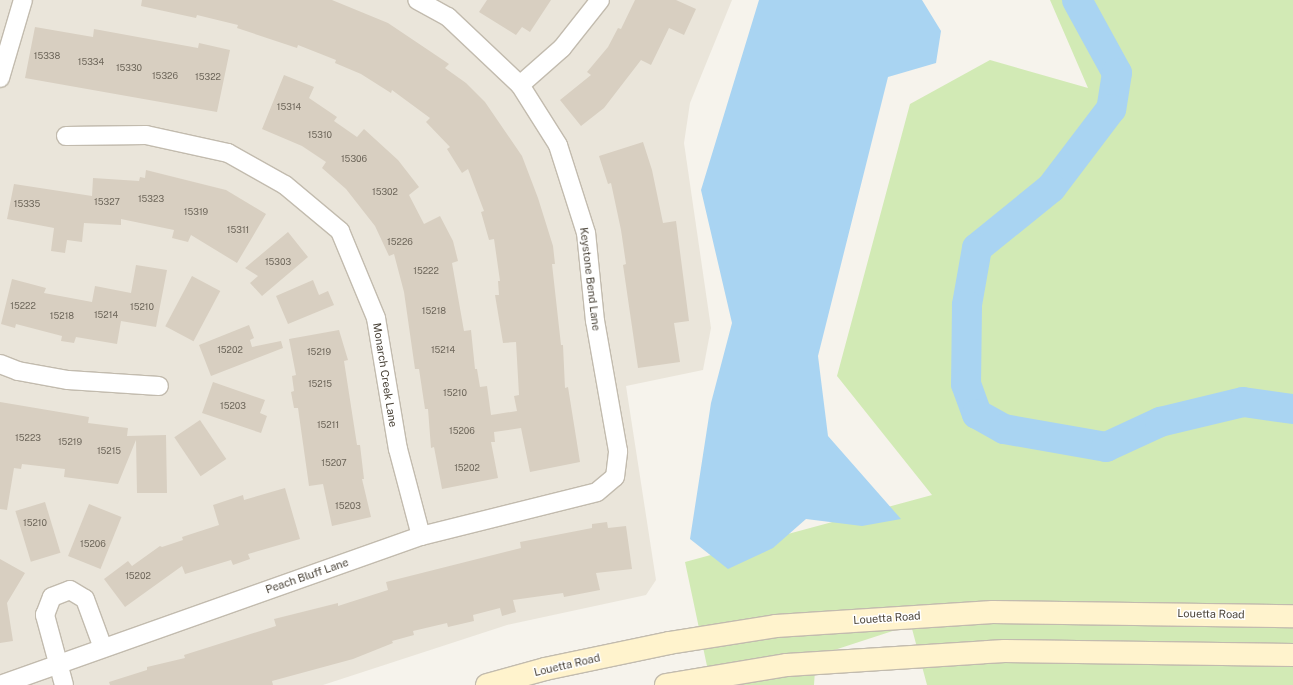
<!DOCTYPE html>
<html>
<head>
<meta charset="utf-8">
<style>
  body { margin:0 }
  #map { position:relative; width:1293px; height:685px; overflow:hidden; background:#f6f3ec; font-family:"Public Sans",sans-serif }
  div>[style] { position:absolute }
  .residential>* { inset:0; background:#eae5da }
  .green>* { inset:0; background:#d2eab5 }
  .water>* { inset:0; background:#a9d4f2 }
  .river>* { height:30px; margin:-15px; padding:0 15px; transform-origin:15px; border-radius:15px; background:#a9d4f2 }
  .building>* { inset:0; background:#d8cfc1; transform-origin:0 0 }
  .roads { filter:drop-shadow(1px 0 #c2bbae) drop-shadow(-1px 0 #c2bbae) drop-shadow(0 1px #c2bbae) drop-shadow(0 -1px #c2bbae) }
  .street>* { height:18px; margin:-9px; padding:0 9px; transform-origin:9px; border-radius:9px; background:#fff }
  .secondary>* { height:22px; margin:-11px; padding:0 11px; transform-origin:11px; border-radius:11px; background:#fff3cd }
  span { translate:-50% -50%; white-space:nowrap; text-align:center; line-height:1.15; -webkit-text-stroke:3px #fff; paint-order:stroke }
  .number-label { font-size:9px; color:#6e675b }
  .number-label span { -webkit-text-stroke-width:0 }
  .street-label { font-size:11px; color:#4b4439 }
</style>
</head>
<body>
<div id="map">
  <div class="residential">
    <div style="clip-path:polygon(0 0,732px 0,690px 103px,684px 143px,711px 328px,703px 370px,626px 386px,656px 580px,646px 595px,507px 625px,323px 685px,0 685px)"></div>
  </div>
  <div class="green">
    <div style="clip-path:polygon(1050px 0,1293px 0,1293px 685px,927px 685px,911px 625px,816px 656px,814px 685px,711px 685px,685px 562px,932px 495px,837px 376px,910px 104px,990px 60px,1088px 88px)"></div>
  </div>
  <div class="water">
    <div style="clip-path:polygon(759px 0,922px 0,941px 31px,936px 63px,888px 77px,818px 356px,828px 436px,901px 519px,862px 526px,806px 519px,773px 548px,728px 569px,690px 539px,711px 403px,732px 323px,701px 190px)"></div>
  </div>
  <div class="river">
    <div style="left:1077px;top:0;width:83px;rotate:61.3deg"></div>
    <div style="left:1117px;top:73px;width:36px;rotate:99deg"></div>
    <div style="left:1111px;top:109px;width:99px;rotate:127.2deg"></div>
    <div style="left:1051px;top:188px;width:95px;rotate:141deg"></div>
    <div style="left:977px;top:248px;width:58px;rotate:100deg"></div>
    <div style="left:967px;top:305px;width:79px;rotate:90.7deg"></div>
    <div style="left:966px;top:384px;width:32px;rotate:70deg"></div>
    <div style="left:977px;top:414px;width:31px;rotate:29deg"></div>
    <div style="left:1004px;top:429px;width:104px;rotate:10deg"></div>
    <div style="left:1106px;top:447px;width:60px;rotate:-24.8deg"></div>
    <div style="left:1160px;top:422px;width:85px;rotate:-13.5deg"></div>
    <div style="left:1243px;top:402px;width:50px;rotate:8deg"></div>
  </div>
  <div class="building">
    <div style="clip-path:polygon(142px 0,332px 0,388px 23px,449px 64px,445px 68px,466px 83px,485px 102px,522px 156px,538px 198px,553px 246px,555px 264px,552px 264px,561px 345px,563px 345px,565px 388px,568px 387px,580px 462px,530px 472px,521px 428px,494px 432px,495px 442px,491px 442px,498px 478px,442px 489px,434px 447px,431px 448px,428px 409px,425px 409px,419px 369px,415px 369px,404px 292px,394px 254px,389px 256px,375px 226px,346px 189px,322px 168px,326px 162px,302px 146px,262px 129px,284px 75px,314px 87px,309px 98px,337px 117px,334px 121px,357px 137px,364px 129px,398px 160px,419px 187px,409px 195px,424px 224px,440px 216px,453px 241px,458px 261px,452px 263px,464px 331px,471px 330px,475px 369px,477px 369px,480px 387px,487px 386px,491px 415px,517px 411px,514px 396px,519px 395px,516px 342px,503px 343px,495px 295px,499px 295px,498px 281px,500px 281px,494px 239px,489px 240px,481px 212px,484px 211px,468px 169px,462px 173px,447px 149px,450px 147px,426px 122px,430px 118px,392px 90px,391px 93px,361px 74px,335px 63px,336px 60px,298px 45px,297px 48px,237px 28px,238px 25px,197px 15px,196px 18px,141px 6px)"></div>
    <div style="clip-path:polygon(487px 0,551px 0,530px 32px,522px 27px,516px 35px,479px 12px)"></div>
    <div style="clip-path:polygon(635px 0,676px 0,696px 9px,684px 35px,669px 28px,651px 65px,641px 60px,604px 108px,581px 126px,560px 100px,591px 75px,587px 72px,608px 47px,618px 28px,621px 29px)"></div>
    <div style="clip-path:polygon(35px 27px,93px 37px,94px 29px,198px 48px,199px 43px,230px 50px,217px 112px,25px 78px)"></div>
    <div style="clip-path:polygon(643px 142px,652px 170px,663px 223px,676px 221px,689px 321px,674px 323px,680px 362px,638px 368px,623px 265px,626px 264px,621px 230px,611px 183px,608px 184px,599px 156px)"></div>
    <div style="clip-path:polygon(146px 170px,226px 190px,266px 214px,237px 263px,191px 235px,188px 242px,172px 238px,174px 230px,121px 219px,121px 225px,84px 223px,82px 242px,67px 240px,65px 253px,51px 251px,54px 228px,7px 219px,14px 184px,92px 196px,93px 178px,139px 181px,140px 177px,145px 178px)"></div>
    <div style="clip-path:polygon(288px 232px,308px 257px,262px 296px,250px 283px,258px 276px,245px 268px)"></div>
    <div style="clip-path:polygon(136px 265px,167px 270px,156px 327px,121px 321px,117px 344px,76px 337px,74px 343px,61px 341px,62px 336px,16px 324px,15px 328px,1px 324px,12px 279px,46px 288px,44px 293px,92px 302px,95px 286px,131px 293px)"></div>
    <div style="left:192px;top:276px;width:32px;height:57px;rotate:28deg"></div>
    <div style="clip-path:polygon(313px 280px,319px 295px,328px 291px,334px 305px,288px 324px,276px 296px)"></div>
    <div style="clip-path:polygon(249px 325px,254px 338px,250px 340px,252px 347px,281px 341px,283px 348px,211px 376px,199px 345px)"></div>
    <div style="clip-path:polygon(339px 330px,348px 360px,344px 361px,357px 445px,360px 445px,364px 479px,362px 479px,371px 517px,332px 526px,323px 484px,309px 486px,298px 408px,294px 408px,291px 392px,294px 391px,292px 376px,296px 375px,289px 339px)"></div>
    <div style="clip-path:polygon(213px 382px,265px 400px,260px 413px,267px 416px,261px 433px,202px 413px)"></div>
    <div style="clip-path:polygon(0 402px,89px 417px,88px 423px,128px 428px,127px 436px,166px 435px,167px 493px,137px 493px,136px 440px,118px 484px,64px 477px,65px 469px,22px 464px,21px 469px,14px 468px,7px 510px,0 509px)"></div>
    <div style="left:200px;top:420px;width:47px;height:31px;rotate:56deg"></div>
    <div style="clip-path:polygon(285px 488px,300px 539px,248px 554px,250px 559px,233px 565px,231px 560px,185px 574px,182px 566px,125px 607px,104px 579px,128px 561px,132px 566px,160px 546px,162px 547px,183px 540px,182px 537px,219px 525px,213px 505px,243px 495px,244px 500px)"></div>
    <div style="left:45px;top:502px;width:53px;height:31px;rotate:73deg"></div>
    <div style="left:89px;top:504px;width:35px;height:56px;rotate:22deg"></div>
    <div style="clip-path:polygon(607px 522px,608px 528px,626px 526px,632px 569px,596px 573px,600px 590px,564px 597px,563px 593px,513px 600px,516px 612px,502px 616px,500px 608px,473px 615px,474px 621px,448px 627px,447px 623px,413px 631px,414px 635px,392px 641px,393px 643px,353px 659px,272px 681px,273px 685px,110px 685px,109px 682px,147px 670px,147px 667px,185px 658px,184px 655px,276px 626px,274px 619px,338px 603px,338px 606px,388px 590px,386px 582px,521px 548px,520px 542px,592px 528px,592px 524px)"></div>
    <div style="clip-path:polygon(0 559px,25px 573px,7px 603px,13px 641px,0 643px)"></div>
  </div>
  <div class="roads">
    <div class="street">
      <div style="left:0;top:78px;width:81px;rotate:-73.6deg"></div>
      <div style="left:520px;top:85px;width:56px;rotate:-41.4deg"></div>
      <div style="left:562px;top:48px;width:61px;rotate:-51.6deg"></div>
      <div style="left:66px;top:136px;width:80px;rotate:-0.7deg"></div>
      <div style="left:146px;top:135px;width:84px;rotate:12.4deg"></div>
      <div style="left:228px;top:153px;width:65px;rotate:29.3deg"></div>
      <div style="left:285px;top:185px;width:72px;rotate:39.9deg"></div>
      <div style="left:340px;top:231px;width:94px;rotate:67.5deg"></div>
      <div style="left:376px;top:318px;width:133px;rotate:80.5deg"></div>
      <div style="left:398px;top:449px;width:90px;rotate:75.2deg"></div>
      <div style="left:0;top:364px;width:19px;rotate:21deg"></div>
      <div style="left:18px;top:371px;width:51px;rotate:10.2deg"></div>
      <div style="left:68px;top:380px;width:91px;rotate:3.8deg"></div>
      <div style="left:0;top:685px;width:447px;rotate:-19.5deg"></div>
      <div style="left:421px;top:536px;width:181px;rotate:-14deg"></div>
      <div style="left:597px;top:492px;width:23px;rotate:-40deg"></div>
      <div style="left:615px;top:477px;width:26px;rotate:-83deg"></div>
      <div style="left:618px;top:451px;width:132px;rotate:-100deg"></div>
      <div style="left:595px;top:321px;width:88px;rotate:-95.8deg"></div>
      <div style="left:586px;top:233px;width:92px;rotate:-107.7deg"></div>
      <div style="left:558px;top:145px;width:71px;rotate:-122.3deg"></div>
      <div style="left:520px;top:85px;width:99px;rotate:-136.6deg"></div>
      <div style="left:448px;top:17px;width:35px;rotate:-151deg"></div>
      <div style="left:64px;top:685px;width:73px;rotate:-105.2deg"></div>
      <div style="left:45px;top:615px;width:19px;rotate:-69deg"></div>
      <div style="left:52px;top:597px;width:19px;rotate:-21deg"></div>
      <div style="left:70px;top:590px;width:17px;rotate:31deg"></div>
      <div style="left:85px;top:599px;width:52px;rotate:69.8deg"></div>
    </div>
    <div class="secondary">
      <div style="left:487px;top:685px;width:60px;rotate:-15.4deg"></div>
      <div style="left:545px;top:669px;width:127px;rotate:-11.8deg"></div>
      <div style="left:669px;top:643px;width:108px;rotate:-9deg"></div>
      <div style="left:776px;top:626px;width:217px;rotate:-3.7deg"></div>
      <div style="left:993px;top:612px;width:300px;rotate:0.8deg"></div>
      <div style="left:666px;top:685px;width:123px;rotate:-9.4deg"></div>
      <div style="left:787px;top:665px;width:218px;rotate:-3.7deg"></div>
      <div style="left:1005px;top:651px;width:288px;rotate:0.8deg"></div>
    </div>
  </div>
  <div class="number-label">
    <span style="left:47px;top:56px">15338</span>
    <span style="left:91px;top:62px">15334</span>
    <span style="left:129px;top:68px">15330</span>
    <span style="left:165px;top:76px">15326</span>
    <span style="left:208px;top:77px">15322</span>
    <span style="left:289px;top:107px">15314</span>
    <span style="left:320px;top:135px">15310</span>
    <span style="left:354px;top:159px">15306</span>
    <span style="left:385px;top:192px">15302</span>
    <span style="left:151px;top:199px">15323</span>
    <span style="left:107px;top:202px">15327</span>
    <span style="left:27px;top:204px">15335</span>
    <span style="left:196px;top:212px">15319</span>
    <span style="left:238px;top:230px">15311</span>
    <span style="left:400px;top:242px">15226</span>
    <span style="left:278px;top:262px">15303</span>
    <span style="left:426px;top:271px">15222</span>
    <span style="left:23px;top:306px">15222</span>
    <span style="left:142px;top:307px">15210</span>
    <span style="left:434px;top:311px">15218</span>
    <span style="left:106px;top:315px">15214</span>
    <span style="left:62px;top:316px">15218</span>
    <span style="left:230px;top:350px">15202</span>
    <span style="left:443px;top:350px">15214</span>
    <span style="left:319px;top:352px">15219</span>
    <span style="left:320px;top:384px">15215</span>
    <span style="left:455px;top:393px">15210</span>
    <span style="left:233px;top:406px">15203</span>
    <span style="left:328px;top:425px">15211</span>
    <span style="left:462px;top:431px">15206</span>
    <span style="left:28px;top:438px">15223</span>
    <span style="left:70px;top:442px">15219</span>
    <span style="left:109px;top:451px">15215</span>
    <span style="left:334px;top:463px">15207</span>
    <span style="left:467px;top:468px">15202</span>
    <span style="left:348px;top:506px">15203</span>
    <span style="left:35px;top:523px">15210</span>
    <span style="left:93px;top:544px">15206</span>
    <span style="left:138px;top:576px">15202</span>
  </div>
  <div class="street-label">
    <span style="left:590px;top:279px;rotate:83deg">Keystone Bend Lane</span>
    <span style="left:385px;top:375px;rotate:81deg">Monarch Creek Lane</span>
    <span style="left:307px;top:576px;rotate:-19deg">Peach Bluff Lane</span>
    <span style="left:1211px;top:614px;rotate:1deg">Louetta Road</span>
    <span style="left:887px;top:618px;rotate:-4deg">Louetta Road</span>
    <span style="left:567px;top:665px;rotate:-13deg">Louetta Road</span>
  </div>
</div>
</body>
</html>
